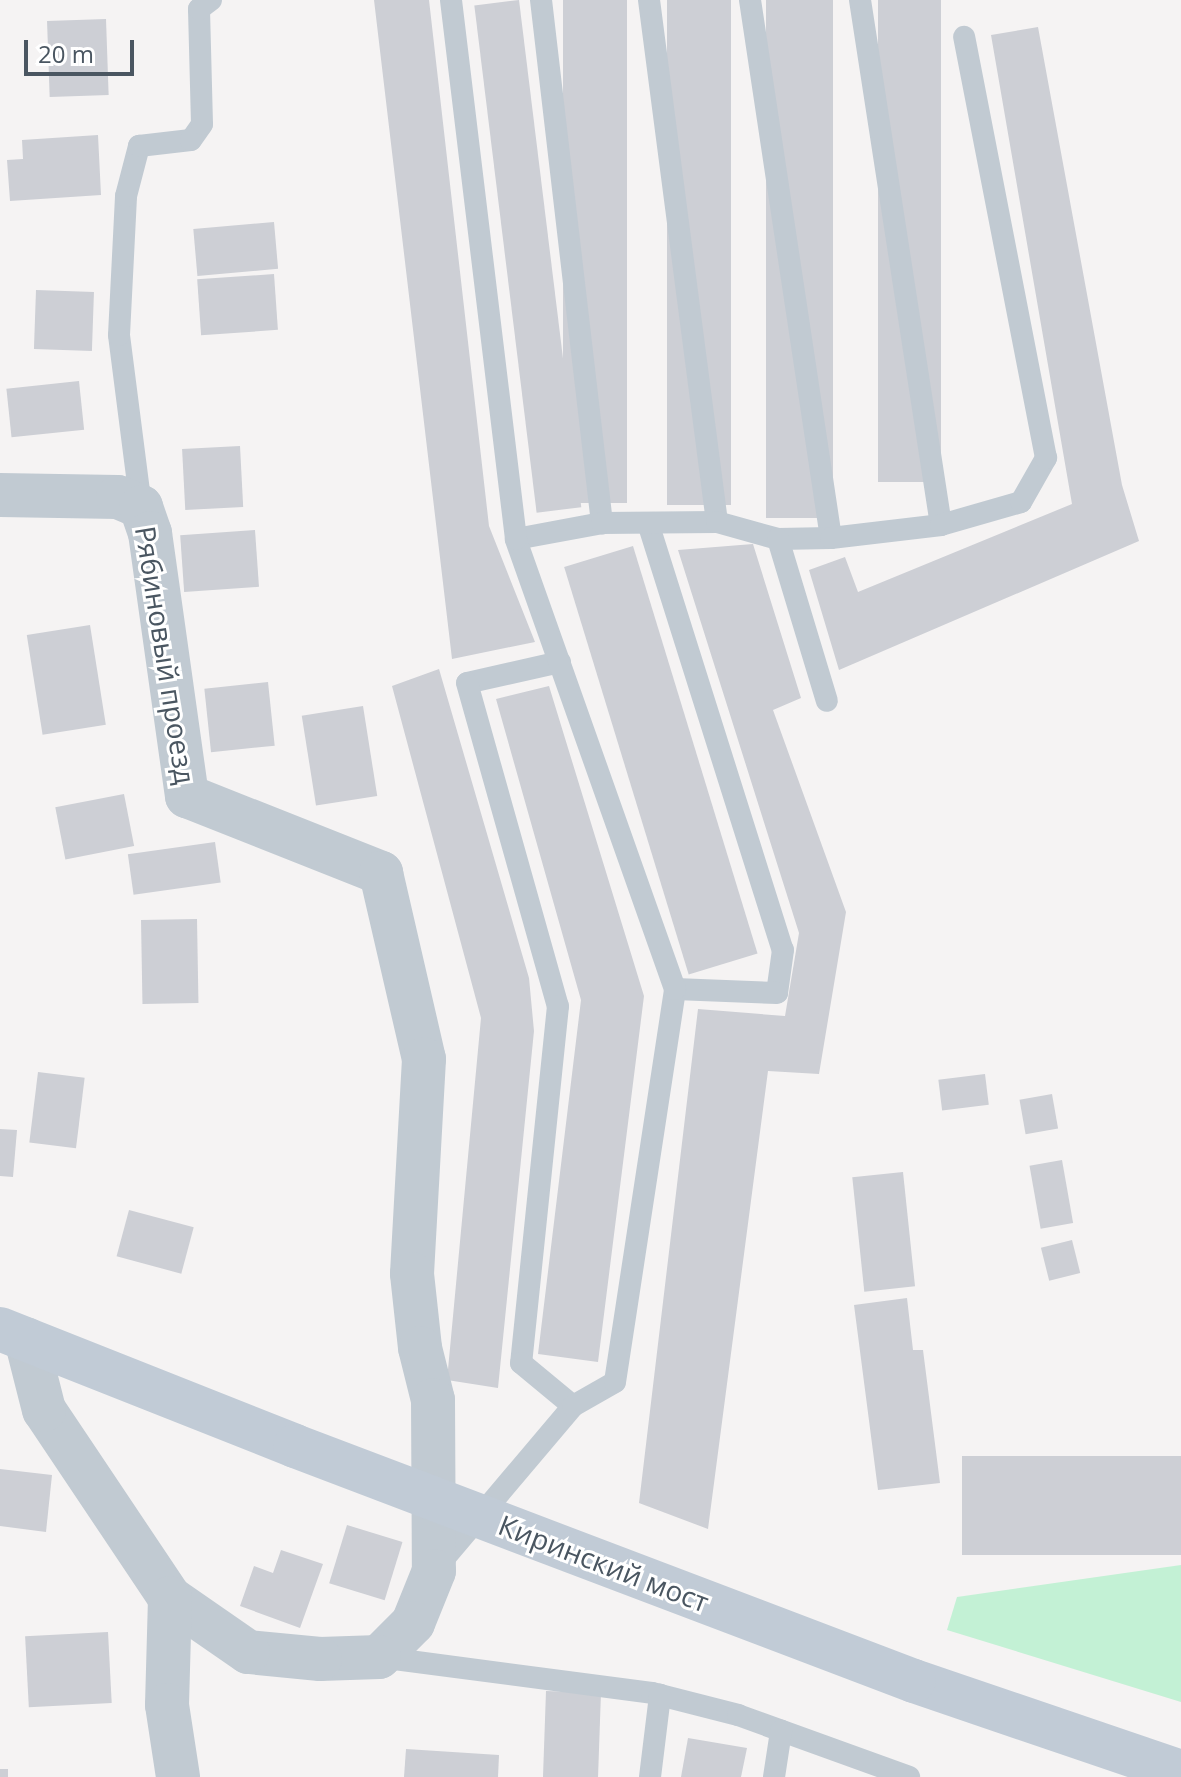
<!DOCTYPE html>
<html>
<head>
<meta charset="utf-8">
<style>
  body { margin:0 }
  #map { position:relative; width:1181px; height:1777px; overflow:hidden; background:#f5f3f3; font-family:"Open Sans",sans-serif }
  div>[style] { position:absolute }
  .green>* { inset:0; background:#c3f1d5 }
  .building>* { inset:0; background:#cdcfd5; transform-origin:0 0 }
  .lane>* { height:22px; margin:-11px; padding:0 11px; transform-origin:11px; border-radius:11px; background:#c1cad2 }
  .street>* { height:44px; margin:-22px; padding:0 22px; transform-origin:22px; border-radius:22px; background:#c1cad2 }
  .secondary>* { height:44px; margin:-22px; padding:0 22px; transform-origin:22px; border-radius:22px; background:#c1cbd6 }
  .secondary-bridge>* { height:44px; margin:-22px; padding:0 22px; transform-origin:22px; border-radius:22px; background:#c1cbd6 }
  span { translate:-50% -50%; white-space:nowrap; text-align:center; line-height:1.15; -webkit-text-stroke:6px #fff; paint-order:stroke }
  .street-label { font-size:28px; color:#4a5661 }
  .scale { position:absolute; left:24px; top:40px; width:110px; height:36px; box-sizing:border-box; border:4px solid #4a5661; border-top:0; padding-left:10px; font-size:24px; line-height:28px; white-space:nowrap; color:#4a5661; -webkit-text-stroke:6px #fff; paint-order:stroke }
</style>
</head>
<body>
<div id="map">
  <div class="green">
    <div style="clip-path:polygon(1181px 1565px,1181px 1702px,947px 1630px,957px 1597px)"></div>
  </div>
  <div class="building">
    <div style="clip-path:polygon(374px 0,429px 0,489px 526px,535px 642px,452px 659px)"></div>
    <div style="left:519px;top:0;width:511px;height:45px;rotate:83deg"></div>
    <div style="left:563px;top:0;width:64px;height:503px"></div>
    <div style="left:667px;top:0;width:64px;height:505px"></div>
    <div style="left:766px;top:0;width:67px;height:518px"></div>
    <div style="left:878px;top:0;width:63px;height:482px"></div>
    <div style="left:106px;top:19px;width:76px;height:59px;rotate:88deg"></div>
    <div style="clip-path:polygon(1038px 27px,1122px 485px,1139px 541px,839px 670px,809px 570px,845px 557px,858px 592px,1072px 504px,991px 35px)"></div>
    <div style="clip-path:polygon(98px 135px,101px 195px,10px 201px,7px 160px,23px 159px,22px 140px)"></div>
    <div style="left:274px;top:222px;width:47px;height:81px;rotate:85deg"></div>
    <div style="left:274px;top:274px;width:56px;height:77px;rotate:86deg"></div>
    <div style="left:36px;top:290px;width:58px;height:59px;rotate:2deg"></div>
    <div style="left:79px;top:381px;width:49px;height:73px;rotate:84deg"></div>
    <div style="left:240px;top:446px;width:61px;height:58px;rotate:87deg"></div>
    <div style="left:255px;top:530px;width:57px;height:75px;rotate:86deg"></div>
    <div style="clip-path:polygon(753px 544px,801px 698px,773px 710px,846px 912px,819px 1074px,768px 1071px,708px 1529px,639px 1503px,698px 1009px,785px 1016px,799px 933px,678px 550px)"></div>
    <div style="left:633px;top:546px;width:426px;height:72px;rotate:73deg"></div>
    <div style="left:90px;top:625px;width:101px;height:64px;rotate:81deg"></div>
    <div style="clip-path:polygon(439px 669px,529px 978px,534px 1031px,498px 1388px,447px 1380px,481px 1018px,392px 686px)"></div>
    <div style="left:268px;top:682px;width:64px;height:64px;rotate:84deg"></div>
    <div style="clip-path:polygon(549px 686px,644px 996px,598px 1362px,538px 1354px,581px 1000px,496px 699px)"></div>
    <div style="left:363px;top:706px;width:91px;height:62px;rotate:81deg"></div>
    <div style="left:124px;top:794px;width:53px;height:70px;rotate:79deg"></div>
    <div style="left:215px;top:842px;width:41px;height:88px;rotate:82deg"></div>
    <div style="left:197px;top:919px;width:84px;height:56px;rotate:89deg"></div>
    <div style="left:38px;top:1072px;width:47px;height:71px;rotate:7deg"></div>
    <div style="left:985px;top:1074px;width:31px;height:47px;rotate:83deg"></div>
    <div style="left:1052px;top:1094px;width:35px;height:33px;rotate:80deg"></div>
    <div style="clip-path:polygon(0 1129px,17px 1130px,13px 1177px,0 1176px)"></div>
    <div style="left:1062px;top:1160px;width:64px;height:33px;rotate:80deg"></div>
    <div style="left:903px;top:1172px;width:115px;height:51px;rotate:84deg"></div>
    <div style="left:129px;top:1210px;width:67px;height:48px;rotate:15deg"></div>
    <div style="left:1072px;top:1240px;width:34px;height:32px;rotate:76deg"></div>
    <div style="clip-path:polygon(907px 1298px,913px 1350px,923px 1350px,940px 1483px,878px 1490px,854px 1305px)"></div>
    <div style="left:1181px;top:1456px;width:99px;height:219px;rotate:90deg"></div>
    <div style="clip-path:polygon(0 1469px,52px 1475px,46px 1532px,0 1526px)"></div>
    <div style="left:347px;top:1525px;width:58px;height:61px;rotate:17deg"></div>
    <div style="clip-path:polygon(281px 1550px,323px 1564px,300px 1628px,240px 1606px,254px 1566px,273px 1573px)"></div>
    <div style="left:108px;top:1632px;width:71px;height:83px;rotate:87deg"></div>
    <div style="left:546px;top:1691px;width:55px;height:86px;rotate:2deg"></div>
    <div style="clip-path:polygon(688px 1738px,747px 1748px,741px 1777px,681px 1777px)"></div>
    <div style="clip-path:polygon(406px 1749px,499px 1755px,498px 1777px,404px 1777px)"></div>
    <div style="left:0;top:1769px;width:8px;height:8px"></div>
  </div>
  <div class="lane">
    <div style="left:541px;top:0;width:527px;rotate:83.35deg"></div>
    <div style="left:649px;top:0;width:526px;rotate:82.58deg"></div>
    <div style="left:750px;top:0;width:544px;rotate:81.44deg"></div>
    <div style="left:860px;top:0;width:531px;rotate:81.23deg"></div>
    <div style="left:141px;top:507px;width:173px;rotate:-97.3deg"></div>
    <div style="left:119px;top:335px;width:139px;rotate:-87.1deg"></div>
    <div style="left:126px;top:196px;width:52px;rotate:-75.4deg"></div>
    <div style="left:139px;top:146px;width:52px;rotate:-6.6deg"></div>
    <div style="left:191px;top:140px;width:19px;rotate:-55deg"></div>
    <div style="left:202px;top:124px;width:115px;rotate:-91.5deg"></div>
    <div style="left:199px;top:9px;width:15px;rotate:-37deg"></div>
    <div style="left:648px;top:523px;width:448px;rotate:72.5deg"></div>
    <div style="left:783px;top:950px;width:43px;rotate:97.9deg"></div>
    <div style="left:777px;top:993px;width:102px;rotate:-177.8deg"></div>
    <div style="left:516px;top:539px;width:87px;rotate:-10.5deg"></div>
    <div style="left:602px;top:523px;width:115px;rotate:-0.5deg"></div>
    <div style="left:717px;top:522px;width:63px;rotate:15.6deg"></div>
    <div style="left:778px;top:539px;width:53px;rotate:-1.1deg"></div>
    <div style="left:831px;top:538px;width:111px;rotate:-6.7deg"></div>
    <div style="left:941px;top:525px;width:83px;rotate:-16deg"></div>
    <div style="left:1021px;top:502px;width:51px;rotate:-60.4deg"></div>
    <div style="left:1046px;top:458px;width:429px;rotate:-101deg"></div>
    <div style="left:778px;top:539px;width:169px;rotate:73.2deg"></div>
    <div style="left:560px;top:662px;width:95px;rotate:167.3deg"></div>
    <div style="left:467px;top:683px;width:336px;rotate:74.3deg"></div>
    <div style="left:558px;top:1006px;width:359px;rotate:95.9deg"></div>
    <div style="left:521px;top:1363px;width:67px;rotate:39.6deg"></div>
    <div style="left:437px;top:1567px;width:211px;rotate:-49.8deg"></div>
    <div style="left:573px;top:1406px;width:48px;rotate:-29.7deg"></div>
    <div style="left:615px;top:1382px;width:398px;rotate:-81.3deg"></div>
    <div style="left:675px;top:989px;width:477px;rotate:-109.5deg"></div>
    <div style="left:516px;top:539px;width:543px;rotate:-96.88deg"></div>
    <div style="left:379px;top:1657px;width:275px;rotate:7.5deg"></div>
    <div style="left:652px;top:1693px;width:89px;rotate:14.3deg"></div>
    <div style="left:738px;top:1715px;width:182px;rotate:19.9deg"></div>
    <div style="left:650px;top:1777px;width:83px;rotate:-83deg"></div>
    <div style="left:774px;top:1777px;width:47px;rotate:-81.3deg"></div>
  </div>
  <div class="street">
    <div style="left:0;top:495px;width:118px;rotate:1deg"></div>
    <div style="left:118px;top:497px;width:25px;rotate:23deg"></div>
    <div style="left:141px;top:507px;width:28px;rotate:71deg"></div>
    <div style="left:150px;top:533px;width:266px;rotate:82deg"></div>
    <div style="left:187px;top:796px;width:209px;rotate:21.6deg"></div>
    <div style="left:381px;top:873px;width:191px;rotate:77deg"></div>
    <div style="left:424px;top:1059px;width:215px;rotate:93.2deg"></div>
    <div style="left:412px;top:1274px;width:74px;rotate:83.8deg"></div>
    <div style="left:420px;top:1348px;width:54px;rotate:76deg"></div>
    <div style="left:433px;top:1400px;width:171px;rotate:89.7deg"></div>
    <div style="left:434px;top:1571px;width:56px;rotate:112deg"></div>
    <div style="left:413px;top:1623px;width:48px;rotate:135deg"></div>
    <div style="left:379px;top:1657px;width:59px;rotate:178.1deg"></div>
    <div style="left:320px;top:1659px;width:72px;rotate:-174.4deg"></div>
    <div style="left:248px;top:1652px;width:95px;rotate:-145.3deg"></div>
    <div style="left:170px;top:1598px;width:226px;rotate:-123.8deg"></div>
    <div style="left:44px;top:1410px;width:73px;rotate:-104.2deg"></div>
    <div style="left:170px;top:1598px;width:107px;rotate:91.6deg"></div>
    <div style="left:167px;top:1705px;width:73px;rotate:81.3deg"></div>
  </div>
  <div class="secondary">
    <div style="left:0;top:1329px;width:317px;rotate:21.6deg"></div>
    <div style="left:914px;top:1681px;width:282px;rotate:18.8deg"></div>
  </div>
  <div class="secondary-bridge">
    <div style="left:295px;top:1446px;width:662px;rotate:20.79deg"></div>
  </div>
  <div class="street-label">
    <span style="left:166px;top:655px;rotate:81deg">Рябиновый проезд</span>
    <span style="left:604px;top:1563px;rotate:21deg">Киринский мост</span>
  </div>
  <div class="scale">20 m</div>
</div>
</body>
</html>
